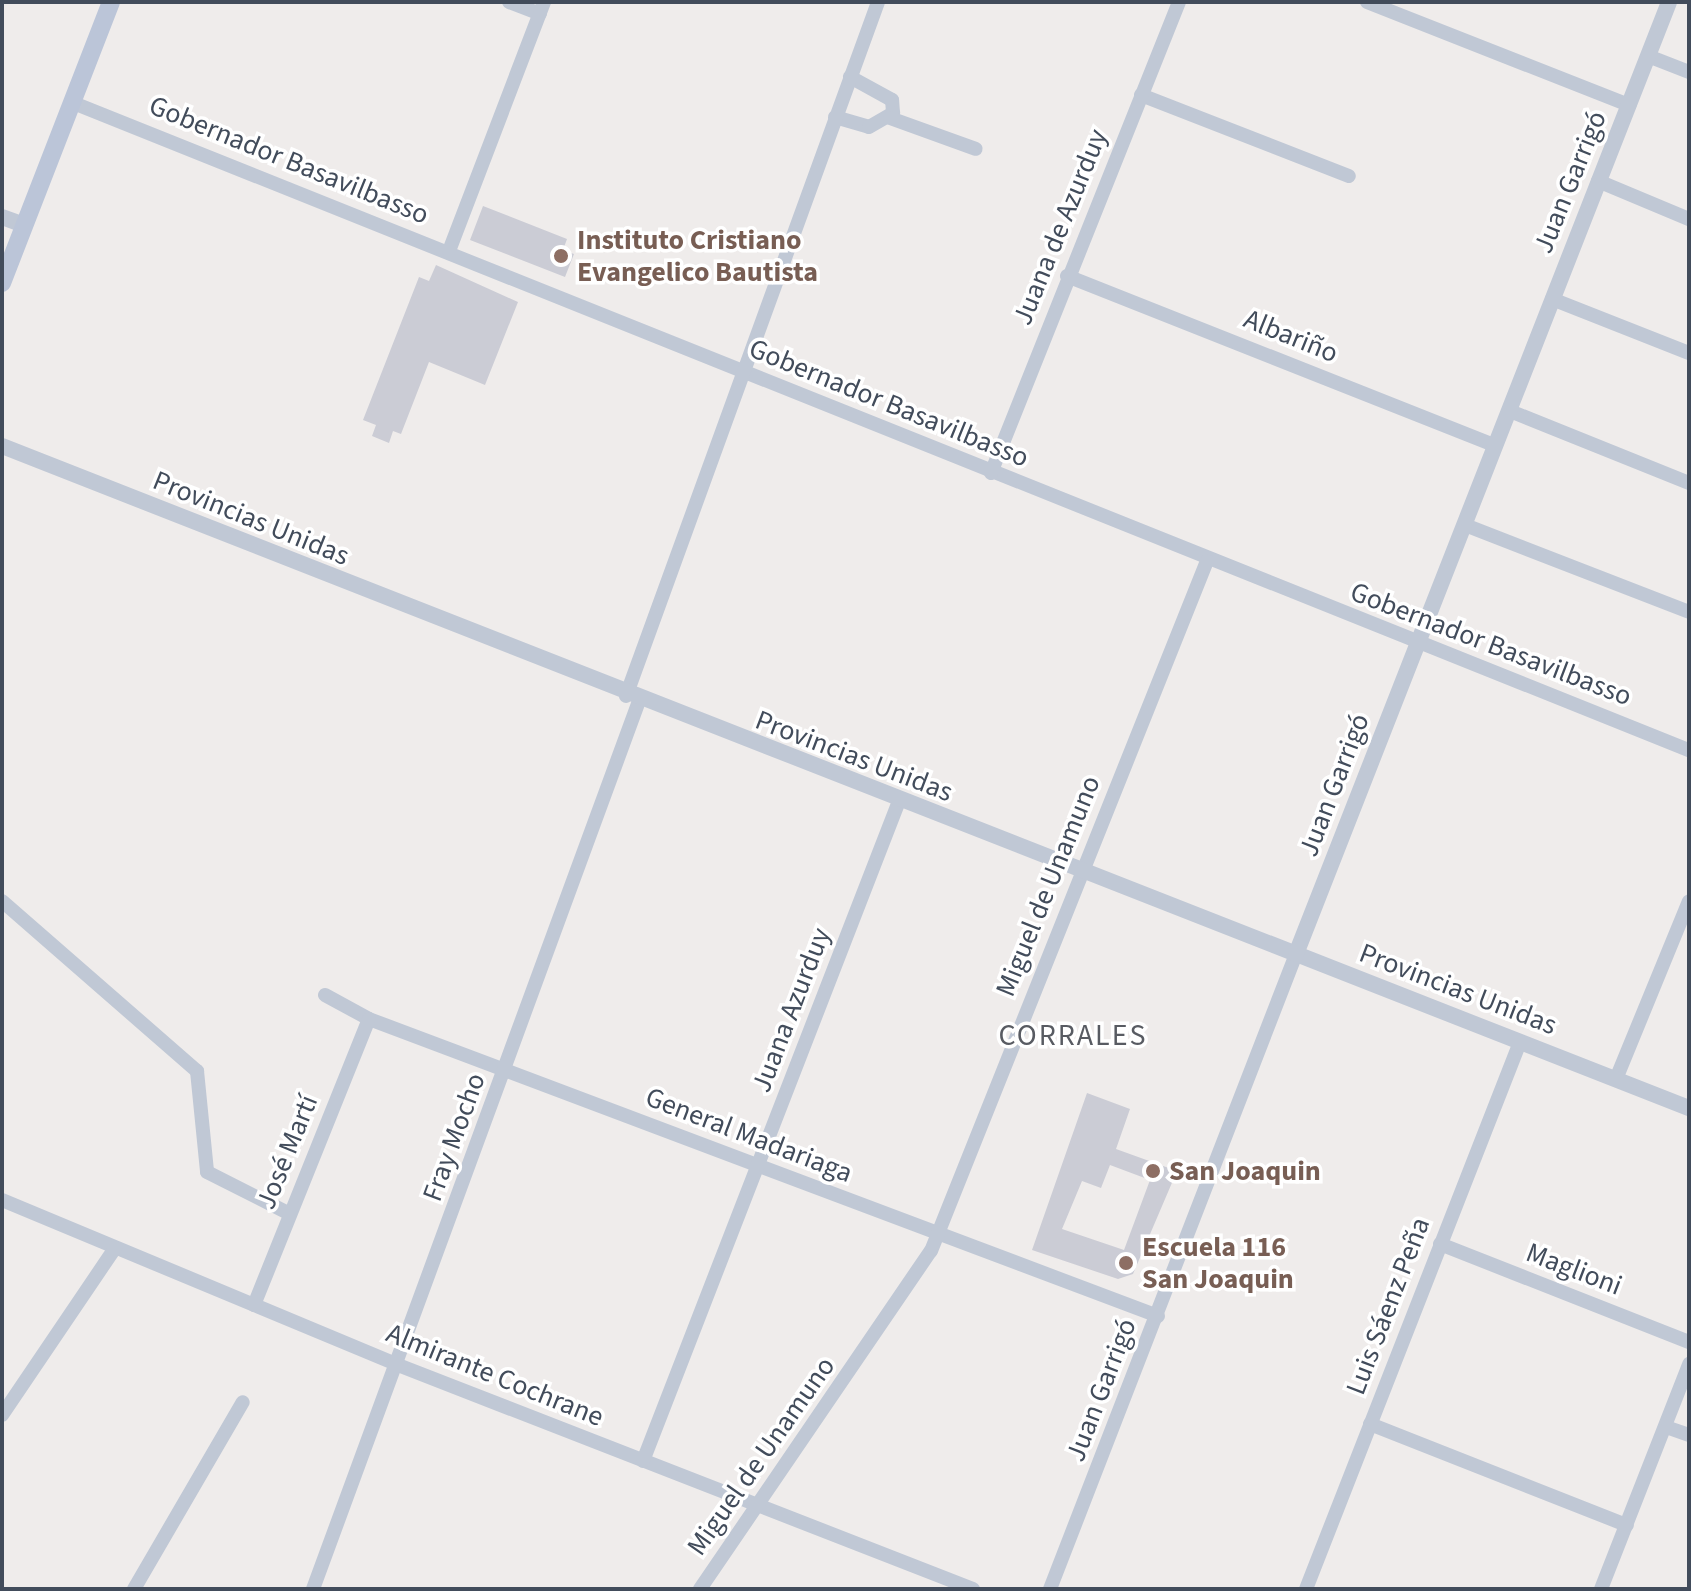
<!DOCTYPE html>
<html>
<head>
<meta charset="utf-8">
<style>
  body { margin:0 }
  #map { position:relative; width:1691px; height:1591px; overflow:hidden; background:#efeceb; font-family:"Source Sans 3",sans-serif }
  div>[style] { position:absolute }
  .building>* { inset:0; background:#cbccd5 }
  .minor>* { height:14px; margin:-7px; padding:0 7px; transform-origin:7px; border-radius:7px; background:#c0c8d5 }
  .tertiary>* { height:16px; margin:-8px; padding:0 8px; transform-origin:8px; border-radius:8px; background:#c0c8d5 }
  .secondary>* { height:18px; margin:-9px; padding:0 9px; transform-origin:9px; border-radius:9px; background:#bbc5d8 }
  .dots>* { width:22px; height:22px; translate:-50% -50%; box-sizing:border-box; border:4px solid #fff; border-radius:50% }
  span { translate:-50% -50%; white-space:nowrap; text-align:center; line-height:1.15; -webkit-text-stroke:7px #fff; paint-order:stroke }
  .street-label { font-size:28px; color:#424c5b }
  .education-label { font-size:28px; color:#785e54; font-weight:700 }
  .left { translate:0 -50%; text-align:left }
  .neighbourhood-label { font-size:30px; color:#585b62; letter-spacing:2px }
  .frame { position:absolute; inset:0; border:4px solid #424c5b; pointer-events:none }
</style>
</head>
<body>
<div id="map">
  <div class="building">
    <div style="clip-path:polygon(483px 206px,567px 239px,563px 250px,574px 254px,565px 277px,470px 240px)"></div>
    <div style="clip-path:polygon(436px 265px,518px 302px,485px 385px,429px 362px,401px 434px,393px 431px,389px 443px,372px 436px,376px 425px,363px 420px,419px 277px,429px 281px)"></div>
    <div style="clip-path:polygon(evenodd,1087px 1093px,1130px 1109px,1116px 1149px,1177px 1171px,1133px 1274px,1118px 1279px,1032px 1250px,1087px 1093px,1110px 1165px,1150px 1180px,1124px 1250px,1062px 1229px,1082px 1181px,1101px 1188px,1110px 1165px)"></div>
  </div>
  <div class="minor">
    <div style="left:509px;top:2px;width:33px;rotate:21deg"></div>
    <div style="left:1367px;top:2px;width:282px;rotate:21.5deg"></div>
    <div style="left:1648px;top:56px;width:44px;rotate:21.3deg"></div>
    <div style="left:1141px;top:95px;width:223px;rotate:21.3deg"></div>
    <div style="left:71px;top:102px;width:1743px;rotate:21.83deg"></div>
    <div style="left:835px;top:117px;width:35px;rotate:16deg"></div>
    <div style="left:869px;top:127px;width:28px;rotate:-30deg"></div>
    <div style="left:893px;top:113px;width:13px;rotate:-94deg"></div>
    <div style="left:892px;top:100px;width:48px;rotate:-151.3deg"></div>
    <div style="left:890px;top:118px;width:91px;rotate:19.8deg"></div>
    <div style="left:1598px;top:181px;width:99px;rotate:22.7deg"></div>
    <div style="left:449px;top:251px;width:267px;rotate:-69.1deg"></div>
    <div style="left:1067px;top:276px;width:461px;rotate:21.6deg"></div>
    <div style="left:1552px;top:299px;width:147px;rotate:21.5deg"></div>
    <div style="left:1510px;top:411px;width:193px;rotate:21.9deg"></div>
    <div style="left:991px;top:473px;width:507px;rotate:-68.24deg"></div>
    <div style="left:1465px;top:525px;width:240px;rotate:21.2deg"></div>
    <div style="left:626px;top:696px;width:738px;rotate:-70.04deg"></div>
    <div style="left:2px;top:901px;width:259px;rotate:41.1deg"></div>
    <div style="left:197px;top:1071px;width:101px;rotate:84.3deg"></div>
    <div style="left:207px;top:1172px;width:93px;rotate:26.8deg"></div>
    <div style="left:325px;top:995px;width:50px;rotate:28.6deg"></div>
    <div style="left:369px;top:1019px;width:843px;rotate:20.63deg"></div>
    <div style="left:1616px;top:1079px;width:192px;rotate:-67.7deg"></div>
    <div style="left:2px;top:1200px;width:429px;rotate:22.6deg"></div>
    <div style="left:398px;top:1365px;width:617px;rotate:21.28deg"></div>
    <div style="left:1440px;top:1244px;width:268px;rotate:21.5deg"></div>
    <div style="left:254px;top:1305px;width:308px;rotate:-68.1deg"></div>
    <div style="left:2px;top:1415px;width:202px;rotate:-55.9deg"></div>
    <div style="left:1370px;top:1424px;width:276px;rotate:21.5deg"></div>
    <div style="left:1666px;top:1427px;width:24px;rotate:19deg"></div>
    <div style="left:643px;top:1461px;width:708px;rotate:-68.8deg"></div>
    <div style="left:134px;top:1589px;width:216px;rotate:-59.8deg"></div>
    <div style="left:313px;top:1589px;width:946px;rotate:-69.84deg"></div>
    <div style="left:700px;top:1589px;width:409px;rotate:-55.7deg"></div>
    <div style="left:931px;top:1251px;width:743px;rotate:-68.2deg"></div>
    <div style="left:1050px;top:1589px;width:681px;rotate:-68.82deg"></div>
    <div style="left:1306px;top:1589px;width:587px;rotate:-68.63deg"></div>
    <div style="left:1601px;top:1589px;width:242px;rotate:-68.6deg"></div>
  </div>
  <div class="tertiary">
    <div style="left:2px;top:217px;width:23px;rotate:20deg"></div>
    <div style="left:2px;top:446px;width:1812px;rotate:21.43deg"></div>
    <div style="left:1296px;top:954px;width:1022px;rotate:-68.6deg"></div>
  </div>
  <div class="secondary">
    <div style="left:2px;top:283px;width:301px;rotate:-68.8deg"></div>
  </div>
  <div class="dots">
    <div style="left:561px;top:256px;background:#8d6e63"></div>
    <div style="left:1153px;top:1171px;background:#8d6e63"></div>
    <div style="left:1126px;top:1263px;background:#8d6e63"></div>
  </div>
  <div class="street-label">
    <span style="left:289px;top:160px;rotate:22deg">Gobernador Basavilbasso</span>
    <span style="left:1570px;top:182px;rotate:-68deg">Juan Garrigó</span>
    <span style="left:1060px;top:227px;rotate:-68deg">Juana de Azurduy</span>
    <span style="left:1291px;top:336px;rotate:22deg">Albariño</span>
    <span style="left:889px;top:403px;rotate:22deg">Gobernador Basavilbasso</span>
    <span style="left:251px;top:518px;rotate:22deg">Provincias Unidas</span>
    <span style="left:1491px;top:644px;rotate:21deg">Gobernador Basavilbasso</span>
    <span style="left:854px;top:756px;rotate:21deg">Provincias Unidas</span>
    <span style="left:1334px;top:785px;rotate:-69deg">Juan Garrigó</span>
    <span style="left:1048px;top:886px;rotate:-68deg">Miguel de Unamuno</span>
    <span style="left:1458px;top:989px;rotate:21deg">Provincias Unidas</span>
    <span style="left:791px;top:1010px;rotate:-69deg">Juana Azurduy</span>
    <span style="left:749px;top:1135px;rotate:21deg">General Madariaga</span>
    <span style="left:454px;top:1137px;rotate:-70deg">Fray Mocho</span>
    <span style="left:287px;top:1152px;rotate:-68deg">José Martí</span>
    <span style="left:1574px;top:1269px;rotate:21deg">Maglioni</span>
    <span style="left:1388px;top:1306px;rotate:-69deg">Luis Sáenz Peña</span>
    <span style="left:495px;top:1375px;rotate:22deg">Almirante Cochrane</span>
    <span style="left:1101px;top:1390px;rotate:-69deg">Juan Garrigó</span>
    <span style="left:761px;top:1456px;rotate:-55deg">Miguel de Unamuno</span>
  </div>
  <div class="education-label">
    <span class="left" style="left:577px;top:256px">Instituto Cristiano<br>Evangelico Bautista</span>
    <span class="left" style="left:1169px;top:1171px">San Joaquin</span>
    <span class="left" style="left:1142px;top:1263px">Escuela 116<br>San Joaquin</span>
  </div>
  <div class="neighbourhood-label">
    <span style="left:1073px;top:1036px">CORRALES</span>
  </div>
  <div class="frame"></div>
</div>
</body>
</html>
